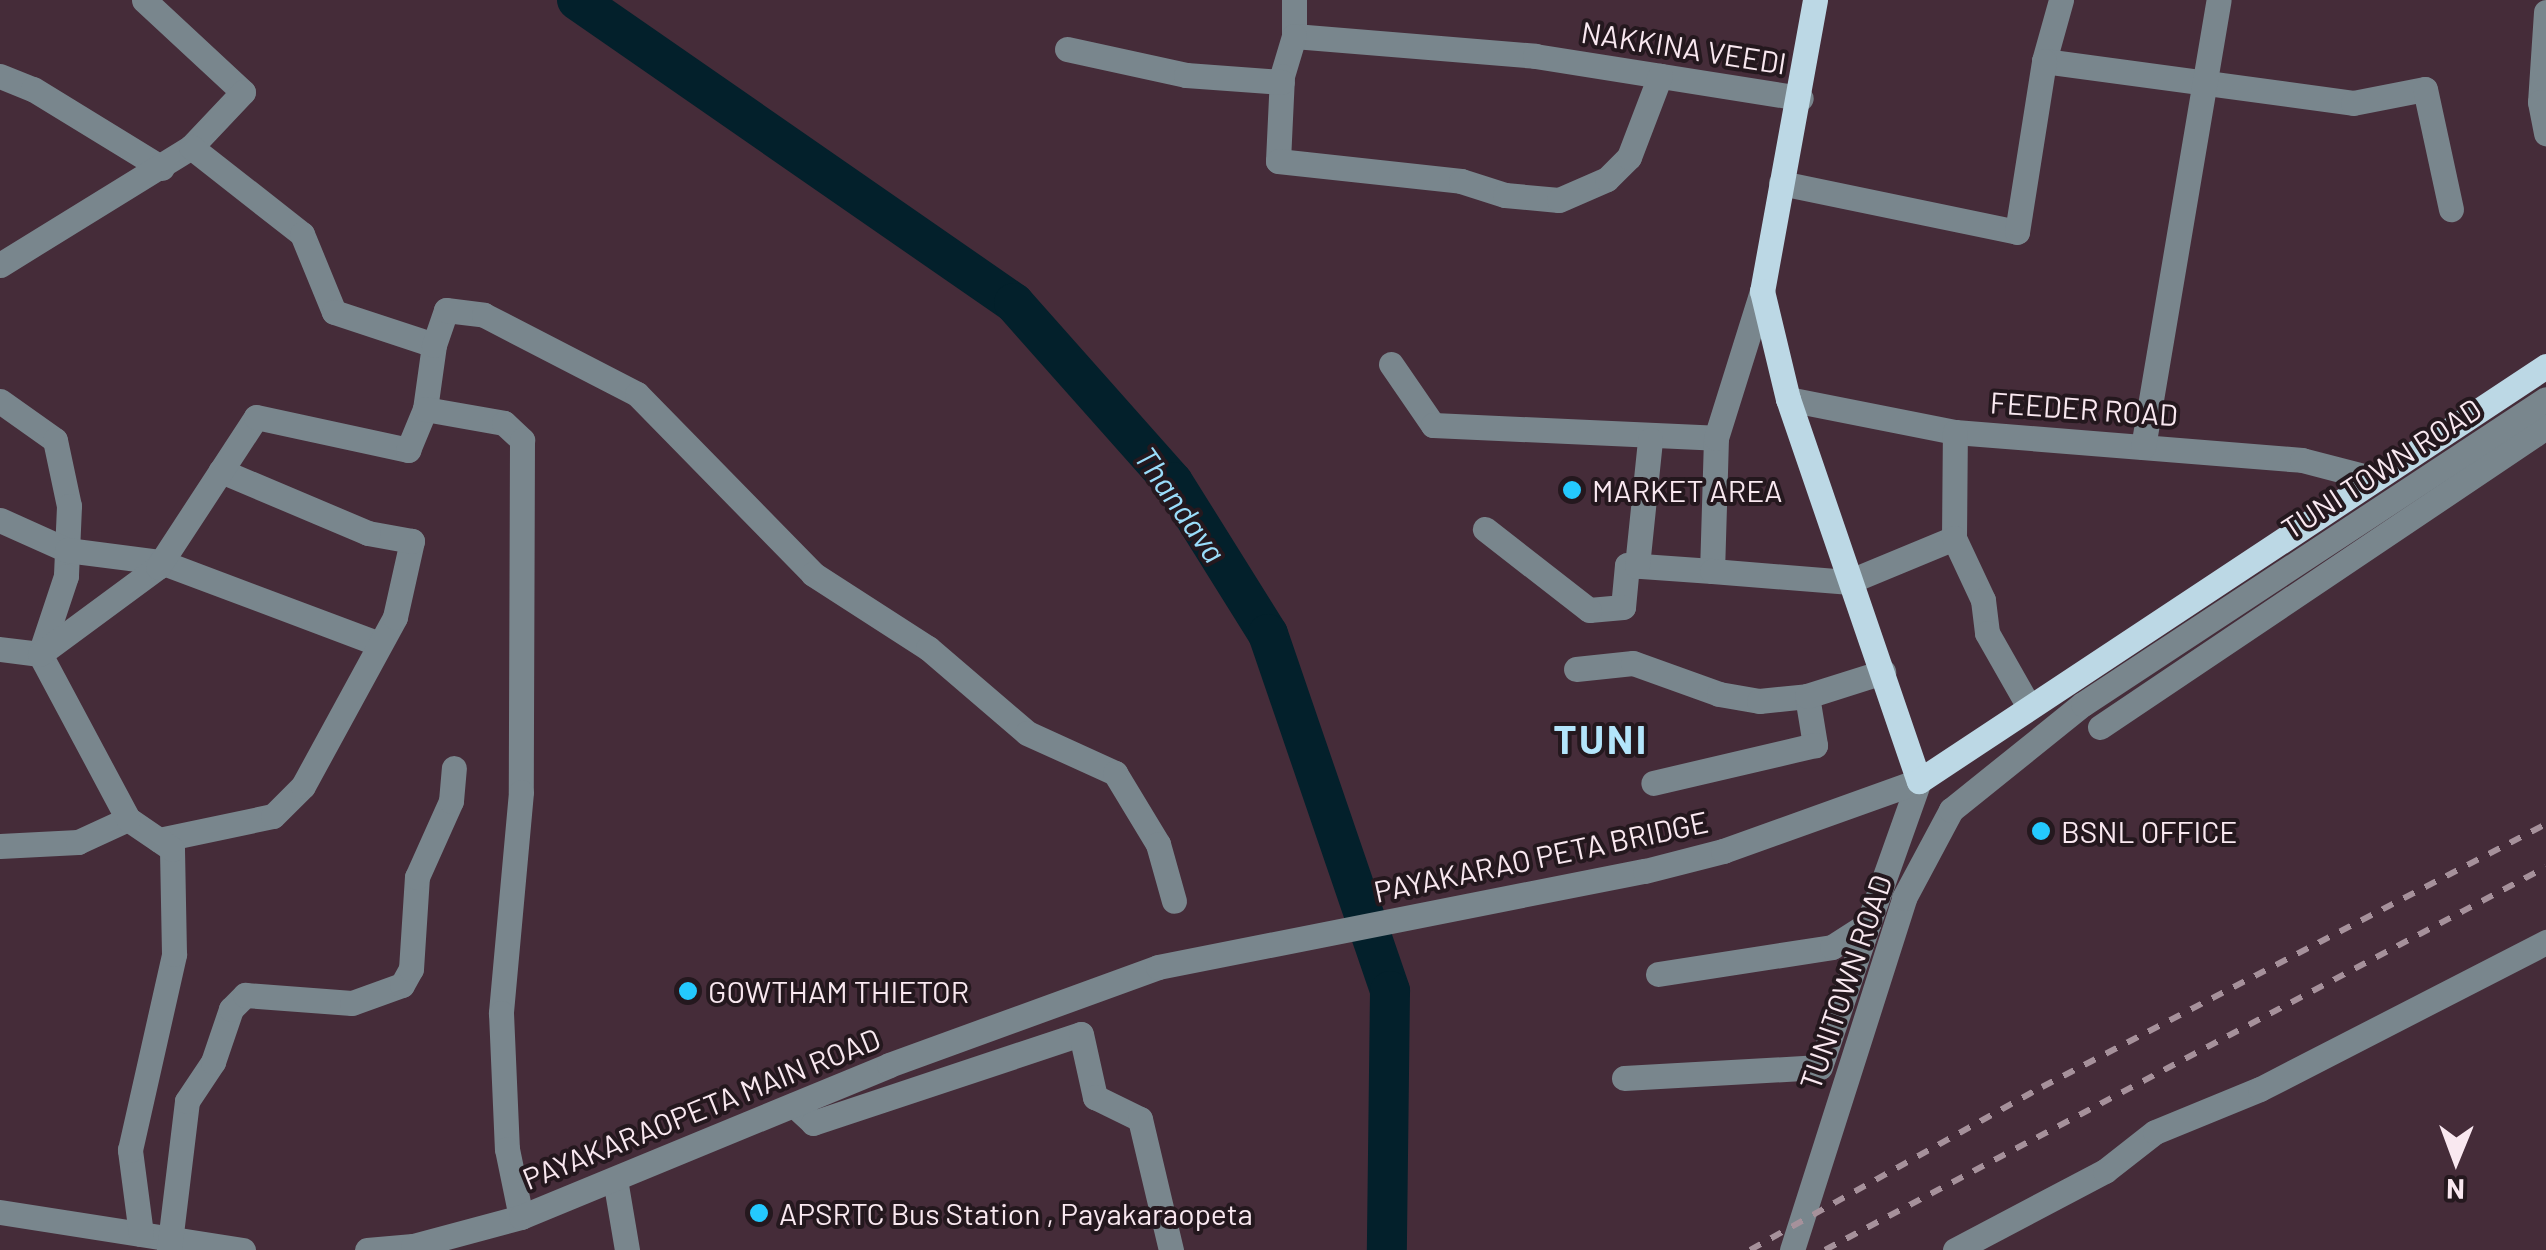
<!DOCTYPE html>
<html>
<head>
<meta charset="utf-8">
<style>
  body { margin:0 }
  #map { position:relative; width:2546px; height:1250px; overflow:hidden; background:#452c39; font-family:Barlow,sans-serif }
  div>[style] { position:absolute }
  .river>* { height:40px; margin:-20px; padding:0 20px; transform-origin:20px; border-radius:20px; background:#03202b }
  .minor>* { height:25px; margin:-12.5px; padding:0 12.5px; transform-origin:12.5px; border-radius:12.5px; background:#79868d }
  .major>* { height:25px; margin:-12.5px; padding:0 12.5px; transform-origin:12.5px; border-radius:12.5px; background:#bcd8e5 }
  .rail>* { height:6px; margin-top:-3px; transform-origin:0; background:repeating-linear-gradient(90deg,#a6919b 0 12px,transparent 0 24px) }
  .dots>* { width:28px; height:28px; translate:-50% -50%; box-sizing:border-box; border:5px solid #24181e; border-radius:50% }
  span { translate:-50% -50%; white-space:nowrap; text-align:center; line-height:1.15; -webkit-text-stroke:8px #24181e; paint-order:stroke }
  .street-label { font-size:30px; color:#f9e8f0 }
  .poi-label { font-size:30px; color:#f9e8f0 }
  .left { translate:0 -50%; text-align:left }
  .water-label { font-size:32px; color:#9addfa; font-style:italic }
  .district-label { font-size:40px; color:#b3e5fb; font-weight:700; letter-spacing:2.5px }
  .north { position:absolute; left:2406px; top:1110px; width:100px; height:100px; -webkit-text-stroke:8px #24181e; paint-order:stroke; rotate:181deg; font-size:28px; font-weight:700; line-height:40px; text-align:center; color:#f9e8f0 }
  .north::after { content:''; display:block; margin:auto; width:35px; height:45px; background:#f9e8f0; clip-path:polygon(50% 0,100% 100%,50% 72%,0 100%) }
</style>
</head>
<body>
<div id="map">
  <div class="river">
    <div style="left:577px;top:0;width:532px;rotate:34.74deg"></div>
    <div style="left:1014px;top:303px;width:239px;rotate:48.4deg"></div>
    <div style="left:1173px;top:482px;width:179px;rotate:58deg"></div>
    <div style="left:1268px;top:634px;width:377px;rotate:71.1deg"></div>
    <div style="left:1390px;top:991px;width:259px;rotate:90.7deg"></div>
  </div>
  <div class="minor">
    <div style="left:144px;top:0;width:135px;rotate:42.9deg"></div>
    <div style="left:243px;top:92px;width:76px;rotate:133.4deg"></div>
    <div style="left:1294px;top:0;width:36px;rotate:90deg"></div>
    <div style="left:1294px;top:36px;width:242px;rotate:4.7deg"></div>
    <div style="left:1535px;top:56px;width:269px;rotate:9deg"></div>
    <div style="left:2061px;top:0;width:63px;rotate:105.6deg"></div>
    <div style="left:2044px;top:61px;width:312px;rotate:7.7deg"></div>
    <div style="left:2353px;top:103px;width:73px;rotate:-11deg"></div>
    <div style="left:2425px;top:89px;width:123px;rotate:77.8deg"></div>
    <div style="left:2546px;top:12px;width:90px;rotate:93.8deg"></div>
    <div style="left:2540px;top:102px;width:32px;rotate:79deg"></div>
    <div style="left:1294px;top:36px;width:42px;rotate:106.7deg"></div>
    <div style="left:1282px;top:76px;width:85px;rotate:92.7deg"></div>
    <div style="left:1278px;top:161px;width:184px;rotate:6.2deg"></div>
    <div style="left:1461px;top:181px;width:46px;rotate:17.7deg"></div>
    <div style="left:1505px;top:195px;width:54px;rotate:5.3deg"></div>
    <div style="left:1559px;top:200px;width:52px;rotate:-23.6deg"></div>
    <div style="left:1607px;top:179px;width:31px;rotate:-45deg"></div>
    <div style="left:1629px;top:157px;width:87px;rotate:-69.1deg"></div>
    <div style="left:1067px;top:49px;width:122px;rotate:12.3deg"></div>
    <div style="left:1186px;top:75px;width:96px;rotate:4.2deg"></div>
    <div style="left:0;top:76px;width:35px;rotate:22deg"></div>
    <div style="left:33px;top:89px;width:151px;rotate:31.5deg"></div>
    <div style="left:1781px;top:183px;width:241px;rotate:11.7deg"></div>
    <div style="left:2017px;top:232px;width:173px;rotate:-81deg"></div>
    <div style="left:0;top:265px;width:225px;rotate:-31.7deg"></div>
    <div style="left:191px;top:147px;width:141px;rotate:38.1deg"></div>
    <div style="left:302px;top:234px;width:84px;rotate:67.7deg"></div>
    <div style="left:334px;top:312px;width:105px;rotate:18.3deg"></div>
    <div style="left:434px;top:345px;width:65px;rotate:98deg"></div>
    <div style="left:434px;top:345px;width:37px;rotate:-71deg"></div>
    <div style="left:446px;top:310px;width:38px;rotate:7deg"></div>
    <div style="left:484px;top:315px;width:172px;rotate:27.3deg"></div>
    <div style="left:637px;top:394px;width:252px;rotate:45.6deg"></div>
    <div style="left:813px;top:574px;width:137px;rotate:32.8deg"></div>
    <div style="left:928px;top:648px;width:130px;rotate:40.6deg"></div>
    <div style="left:1027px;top:733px;width:97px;rotate:24.4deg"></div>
    <div style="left:1115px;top:773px;width:83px;rotate:58.8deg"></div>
    <div style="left:1158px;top:844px;width:59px;rotate:74.3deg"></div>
    <div style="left:1391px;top:364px;width:74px;rotate:55.5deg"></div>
    <div style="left:1433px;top:425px;width:283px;rotate:2.6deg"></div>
    <div style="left:1716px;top:438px;width:133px;rotate:91.7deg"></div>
    <div style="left:1712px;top:571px;width:85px;rotate:-176deg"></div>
    <div style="left:1627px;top:565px;width:42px;rotate:95.4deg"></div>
    <div style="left:1623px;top:607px;width:34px;rotate:175deg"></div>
    <div style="left:1589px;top:610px;width:132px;rotate:-142.1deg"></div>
    <div style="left:1788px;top:399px;width:170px;rotate:11.2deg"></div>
    <div style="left:1955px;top:432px;width:348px;rotate:4.6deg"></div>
    <div style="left:2302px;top:460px;width:75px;rotate:14.6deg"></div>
    <div style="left:0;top:401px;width:67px;rotate:35.3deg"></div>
    <div style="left:55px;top:440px;width:67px;rotate:78deg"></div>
    <div style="left:69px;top:506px;width:70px;rotate:92.5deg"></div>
    <div style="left:66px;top:576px;width:82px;rotate:108.4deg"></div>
    <div style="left:40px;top:654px;width:40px;rotate:-172.9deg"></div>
    <div style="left:1716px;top:438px;width:154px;rotate:-72.6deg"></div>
    <div style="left:2143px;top:447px;width:453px;rotate:-80.4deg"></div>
    <div style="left:0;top:520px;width:73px;rotate:24.1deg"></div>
    <div style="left:67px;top:550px;width:95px;rotate:7.3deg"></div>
    <div style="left:161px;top:562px;width:231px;rotate:20.6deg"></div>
    <div style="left:1954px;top:538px;width:106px;rotate:-89.5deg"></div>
    <div style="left:1637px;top:566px;width:127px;rotate:-84.1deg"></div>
    <div style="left:1712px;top:571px;width:136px;rotate:4.6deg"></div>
    <div style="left:1848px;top:582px;width:115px;rotate:-22.5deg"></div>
    <div style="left:1954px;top:538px;width:68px;rotate:64.9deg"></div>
    <div style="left:1983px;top:600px;width:33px;rotate:83deg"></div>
    <div style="left:1987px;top:633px;width:85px;rotate:60.4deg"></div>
    <div style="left:1576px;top:669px;width:57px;rotate:-6deg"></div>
    <div style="left:1633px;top:663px;width:91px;rotate:19.8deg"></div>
    <div style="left:1719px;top:694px;width:41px;rotate:9.9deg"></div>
    <div style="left:1759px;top:701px;width:48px;rotate:-5.9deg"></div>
    <div style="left:1807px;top:696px;width:50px;rotate:80.7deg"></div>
    <div style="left:1815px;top:745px;width:166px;rotate:166.8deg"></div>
    <div style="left:1807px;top:696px;width:80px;rotate:-17.5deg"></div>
    <div style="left:2100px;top:727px;width:538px;rotate:-33.93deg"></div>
    <div style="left:159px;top:840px;width:116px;rotate:-11.9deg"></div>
    <div style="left:273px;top:816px;width:42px;rotate:-45deg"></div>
    <div style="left:303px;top:786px;width:192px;rotate:-61.4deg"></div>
    <div style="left:395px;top:617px;width:78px;rotate:-77.4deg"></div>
    <div style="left:412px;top:541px;width:45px;rotate:-169.7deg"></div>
    <div style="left:368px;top:533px;width:160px;rotate:-157.1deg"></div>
    <div style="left:0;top:846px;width:78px;rotate:-2.9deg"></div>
    <div style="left:78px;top:842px;width:55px;rotate:-24.7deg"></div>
    <div style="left:1658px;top:974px;width:176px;rotate:-8.8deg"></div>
    <div style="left:1832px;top:947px;width:43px;rotate:-32.6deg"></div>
    <div style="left:1868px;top:924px;width:152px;rotate:-70.4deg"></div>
    <div style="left:1624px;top:1078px;width:196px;rotate:-3.2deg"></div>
    <div style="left:1820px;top:1067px;width:151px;rotate:-71.4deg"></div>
    <div style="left:794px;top:1105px;width:26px;rotate:43deg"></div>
    <div style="left:813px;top:1123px;width:282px;rotate:-18.4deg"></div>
    <div style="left:1081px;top:1034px;width:65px;rotate:77.5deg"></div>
    <div style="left:1095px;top:1097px;width:50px;rotate:26.1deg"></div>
    <div style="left:1140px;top:1119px;width:135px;rotate:76.7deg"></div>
    <div style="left:615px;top:1179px;width:72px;rotate:80.4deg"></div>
    <div style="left:0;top:1212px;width:246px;rotate:8.9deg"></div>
    <div style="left:141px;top:1234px;width:85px;rotate:-97.5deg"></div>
    <div style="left:130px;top:1150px;width:201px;rotate:-77.3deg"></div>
    <div style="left:174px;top:954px;width:105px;rotate:-91.1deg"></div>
    <div style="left:172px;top:849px;width:53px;rotate:-145.7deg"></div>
    <div style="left:128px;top:819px;width:187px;rotate:-118.1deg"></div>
    <div style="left:40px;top:654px;width:147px;rotate:-36.4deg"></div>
    <div style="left:158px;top:567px;width:179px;rotate:-56.8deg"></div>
    <div style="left:256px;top:417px;width:156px;rotate:12.2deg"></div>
    <div style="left:408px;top:450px;width:44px;rotate:-67.5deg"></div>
    <div style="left:425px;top:409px;width:80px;rotate:10deg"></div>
    <div style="left:504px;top:423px;width:25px;rotate:43deg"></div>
    <div style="left:522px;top:440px;width:352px;rotate:90.2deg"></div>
    <div style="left:521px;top:792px;width:222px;rotate:95.2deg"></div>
    <div style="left:501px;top:1013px;width:136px;rotate:87.5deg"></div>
    <div style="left:507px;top:1149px;width:69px;rotate:78.4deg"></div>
    <div style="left:169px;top:1250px;width:150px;rotate:-83.1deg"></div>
    <div style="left:187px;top:1101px;width:47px;rotate:-56.3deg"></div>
    <div style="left:213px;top:1062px;width:56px;rotate:-71.2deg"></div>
    <div style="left:231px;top:1009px;width:20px;rotate:-45deg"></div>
    <div style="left:245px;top:995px;width:107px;rotate:4.3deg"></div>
    <div style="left:352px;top:1003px;width:53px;rotate:-19.8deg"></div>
    <div style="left:402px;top:985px;width:18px;rotate:-61deg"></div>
    <div style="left:411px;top:969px;width:92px;rotate:-86.3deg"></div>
    <div style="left:417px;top:877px;width:83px;rotate:-65.9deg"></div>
    <div style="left:451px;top:801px;width:33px;rotate:-85deg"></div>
    <div style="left:367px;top:1250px;width:46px;rotate:-5deg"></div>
    <div style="left:413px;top:1246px;width:112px;rotate:-15deg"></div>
    <div style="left:521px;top:1217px;width:398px;rotate:-22.4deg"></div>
    <div style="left:889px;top:1065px;width:286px;rotate:-20deg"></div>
    <div style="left:1158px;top:967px;width:496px;rotate:-11.2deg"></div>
    <div style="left:1645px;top:871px;width:81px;rotate:-14.4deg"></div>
    <div style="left:1723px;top:851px;width:208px;rotate:-19.7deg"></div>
    <div style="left:1792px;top:1250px;width:369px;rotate:-72.3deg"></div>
    <div style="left:1904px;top:898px;width:100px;rotate:-61.9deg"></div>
    <div style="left:1951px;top:810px;width:169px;rotate:-38.8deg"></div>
    <div style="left:2083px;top:704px;width:554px;rotate:-33.37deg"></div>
    <div style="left:1955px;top:1250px;width:170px;rotate:-27.8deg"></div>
    <div style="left:2105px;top:1171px;width:63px;rotate:-38deg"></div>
    <div style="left:2155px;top:1132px;width:113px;rotate:-22.3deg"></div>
    <div style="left:2260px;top:1089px;width:322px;rotate:-27.2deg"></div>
  </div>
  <div class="major">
    <div style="left:1815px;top:0;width:296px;rotate:100.3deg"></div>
    <div style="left:1762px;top:291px;width:111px;rotate:76.5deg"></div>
    <div style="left:1788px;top:399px;width:404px;rotate:71.1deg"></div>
    <div style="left:1919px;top:781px;width:752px;rotate:-33.5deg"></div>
  </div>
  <div class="rail">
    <div style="left:1750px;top:1250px;width:334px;rotate:-29.2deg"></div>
    <div style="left:2042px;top:1087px;width:568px;rotate:-27.56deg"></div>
    <div style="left:1825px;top:1250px;width:816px;rotate:-27.98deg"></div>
  </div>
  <div class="dots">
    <div style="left:1572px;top:490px;background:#24c9fe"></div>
    <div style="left:2041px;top:831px;background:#24c9fe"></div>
    <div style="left:688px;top:991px;background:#24c9fe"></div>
    <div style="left:759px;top:1213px;background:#24c9fe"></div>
  </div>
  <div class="street-label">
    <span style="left:1684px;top:47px;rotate:9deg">NAKKINA VEEDI</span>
    <span style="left:2084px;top:408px;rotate:4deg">FEEDER ROAD</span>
    <span style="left:2381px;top:468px;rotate:-33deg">TUNI TOWN ROAD</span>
    <span style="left:1541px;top:856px;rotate:-12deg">PAYAKARAO PETA BRIDGE</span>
    <span style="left:1845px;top:982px;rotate:-71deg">TUNITOWN ROAD</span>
    <span style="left:701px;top:1108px;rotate:-22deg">PAYAKARAOPETA MAIN ROAD</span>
  </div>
  <div class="poi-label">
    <span class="left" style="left:1592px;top:490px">MARKET AREA</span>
    <span class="left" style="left:2061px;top:831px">BSNL OFFICE</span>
    <span class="left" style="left:708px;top:991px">GOWTHAM THIETOR</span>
    <span class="left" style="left:779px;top:1213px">APSRTC Bus Station , Payakaraopeta</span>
  </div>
  <div class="water-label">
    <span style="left:1181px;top:504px;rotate:55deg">Thandava</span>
  </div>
  <div class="district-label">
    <span style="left:1601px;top:738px">TUNI</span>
  </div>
  <div class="north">N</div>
</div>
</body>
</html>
